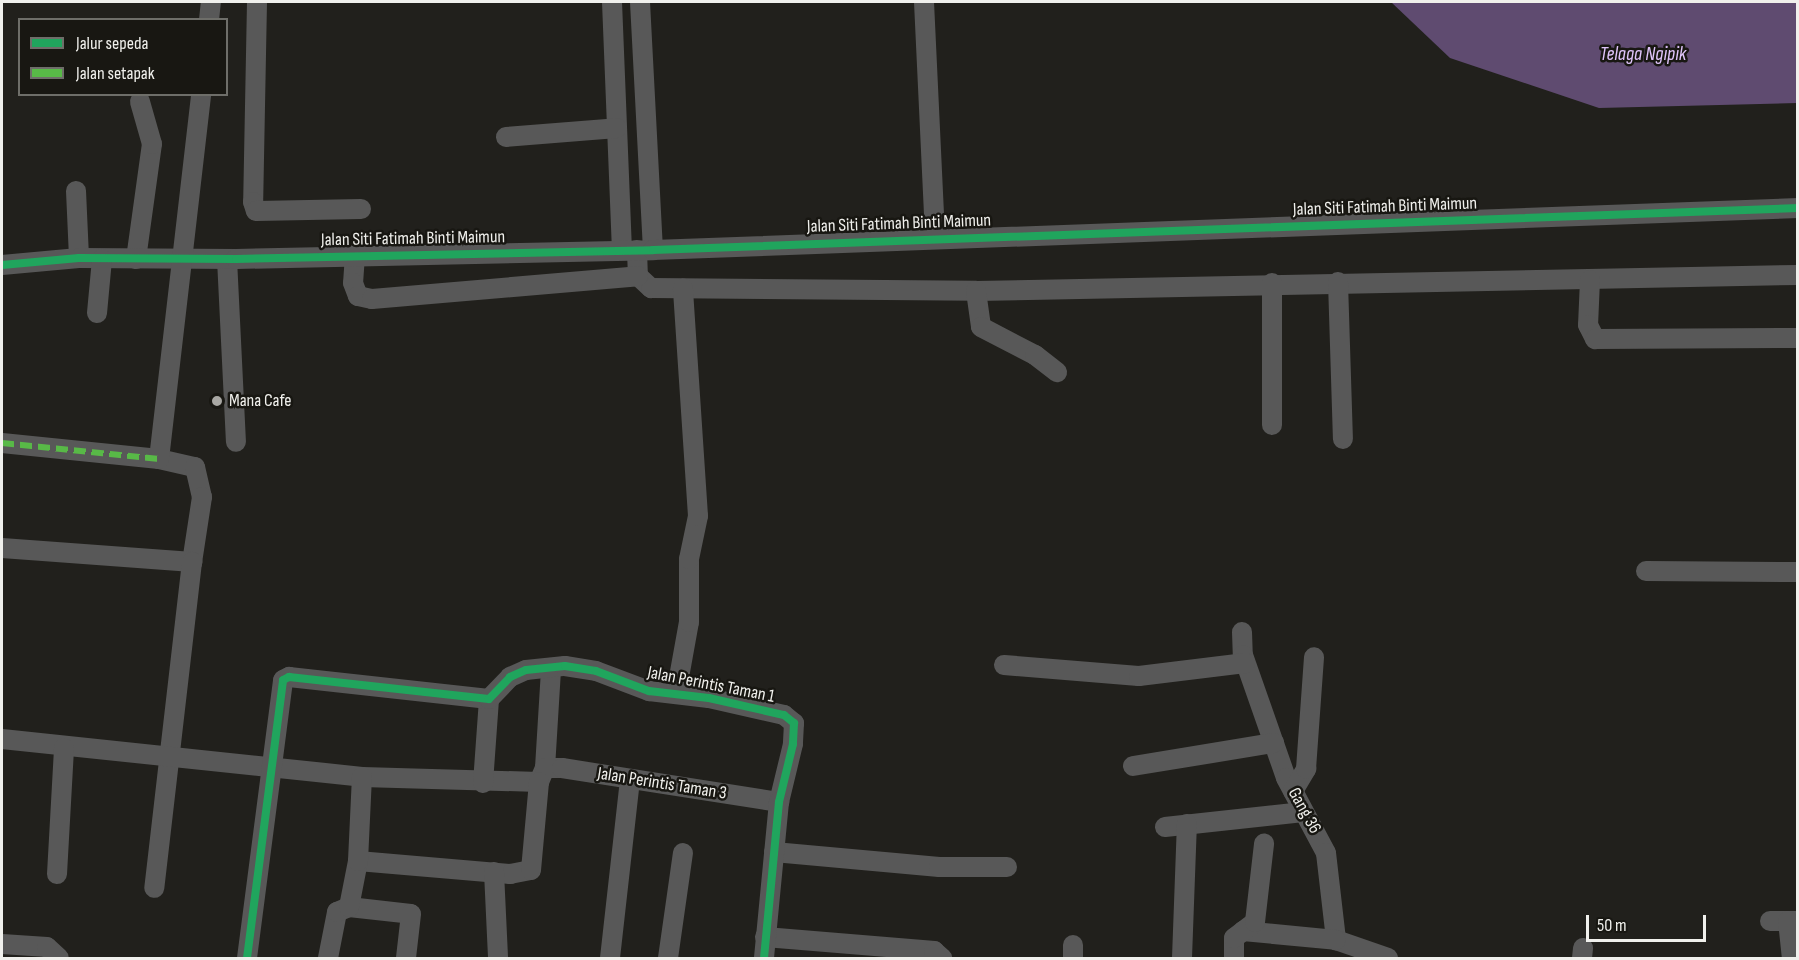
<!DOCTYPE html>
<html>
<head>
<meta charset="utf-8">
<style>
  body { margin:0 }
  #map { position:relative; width:1799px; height:960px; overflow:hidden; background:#21201c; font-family:"Sofia Sans Condensed",sans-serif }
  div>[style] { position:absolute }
  .water>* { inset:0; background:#5f4b70 }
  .minor>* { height:20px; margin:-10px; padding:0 10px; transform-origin:10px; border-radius:10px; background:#585858 }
  .quiet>* { height:6px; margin-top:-3px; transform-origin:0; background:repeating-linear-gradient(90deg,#58b947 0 12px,transparent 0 18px) }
  .cycleway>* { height:8px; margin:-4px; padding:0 4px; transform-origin:4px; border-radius:4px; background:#20a55d }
  .dots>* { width:16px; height:16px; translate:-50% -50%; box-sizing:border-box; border:3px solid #181712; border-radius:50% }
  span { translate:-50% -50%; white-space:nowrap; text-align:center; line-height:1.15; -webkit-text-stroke:5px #181712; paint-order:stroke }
  .street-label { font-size:18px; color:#f0f0ec }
  .poi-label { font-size:18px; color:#f0f0ec }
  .left { translate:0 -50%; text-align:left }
  .water-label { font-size:20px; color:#e0c5fb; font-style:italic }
  .frame { position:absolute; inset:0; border:3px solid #f0f0ec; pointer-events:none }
  .legend { position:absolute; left:18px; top:18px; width:210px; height:78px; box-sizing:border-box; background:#181712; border:2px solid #6e6e69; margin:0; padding:8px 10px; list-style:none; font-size:18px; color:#f0f0ec }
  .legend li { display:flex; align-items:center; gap:12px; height:30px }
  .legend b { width:30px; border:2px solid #6e6e69 }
  .scale { position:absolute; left:1586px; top:915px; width:120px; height:27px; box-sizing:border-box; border:3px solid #f0f0ec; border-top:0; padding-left:8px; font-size:18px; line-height:21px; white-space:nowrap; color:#f0f0ec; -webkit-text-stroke:4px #181712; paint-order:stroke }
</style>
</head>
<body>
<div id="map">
  <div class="water">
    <div style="clip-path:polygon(1391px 2px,1797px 2px,1797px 103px,1599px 108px,1450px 58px)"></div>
  </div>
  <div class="minor">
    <div style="left:257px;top:2px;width:200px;rotate:91.1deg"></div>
    <div style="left:253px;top:202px;width:9px;rotate:72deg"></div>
    <div style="left:256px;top:211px;width:105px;rotate:-1.1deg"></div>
    <div style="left:612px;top:2px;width:248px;rotate:87.7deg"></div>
    <div style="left:640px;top:2px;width:248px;rotate:87deg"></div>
    <div style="left:924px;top:2px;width:235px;rotate:87.3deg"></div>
    <div style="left:209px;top:20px;width:18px;rotate:-84deg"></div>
    <div style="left:506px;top:137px;width:111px;rotate:-4.6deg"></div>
    <div style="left:76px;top:191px;width:67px;rotate:87.4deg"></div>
    <div style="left:637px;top:250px;width:26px;rotate:88deg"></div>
    <div style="left:638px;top:276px;width:18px;rotate:43deg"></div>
    <div style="left:651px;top:288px;width:325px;rotate:0.5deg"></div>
    <div style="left:976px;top:291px;width:822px;rotate:-1.12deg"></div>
    <div style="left:355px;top:255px;width:28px;rotate:94deg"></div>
    <div style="left:353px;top:283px;width:14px;rotate:69deg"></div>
    <div style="left:358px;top:296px;width:14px;rotate:12deg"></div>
    <div style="left:372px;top:299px;width:267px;rotate:-4.9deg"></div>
    <div style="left:136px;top:259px;width:116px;rotate:-82.1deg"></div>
    <div style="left:152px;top:144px;width:44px;rotate:-105.9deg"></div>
    <div style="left:227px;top:259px;width:183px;rotate:87.2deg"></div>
    <div style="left:2px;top:265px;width:77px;rotate:-5.2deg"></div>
    <div style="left:79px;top:258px;width:157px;rotate:0.4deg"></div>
    <div style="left:236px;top:259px;width:417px;rotate:-1.2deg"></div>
    <div style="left:653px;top:250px;width:1146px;rotate:-2.1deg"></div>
    <div style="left:1590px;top:280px;width:45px;rotate:92.5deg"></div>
    <div style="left:1588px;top:325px;width:16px;rotate:63deg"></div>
    <div style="left:1595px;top:339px;width:203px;rotate:-0.3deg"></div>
    <div style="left:1338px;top:282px;width:157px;rotate:88.2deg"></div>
    <div style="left:976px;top:291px;width:36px;rotate:82deg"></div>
    <div style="left:981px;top:327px;width:61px;rotate:27.4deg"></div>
    <div style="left:1035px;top:355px;width:28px;rotate:38deg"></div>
    <div style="left:97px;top:313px;width:54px;rotate:-84.7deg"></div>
    <div style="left:1272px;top:425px;width:142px;rotate:-90deg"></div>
    <div style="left:2px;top:443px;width:158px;rotate:5.8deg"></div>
    <div style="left:159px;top:459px;width:37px;rotate:13deg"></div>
    <div style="left:195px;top:467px;width:31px;rotate:77deg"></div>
    <div style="left:202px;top:497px;width:66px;rotate:98.7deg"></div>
    <div style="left:159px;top:459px;width:367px;rotate:-83.4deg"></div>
    <div style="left:2px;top:548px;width:191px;rotate:4.2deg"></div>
    <div style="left:192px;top:562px;width:328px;rotate:96.6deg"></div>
    <div style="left:1646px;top:571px;width:152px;rotate:0.4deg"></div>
    <div style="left:1242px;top:632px;width:23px;rotate:88deg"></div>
    <div style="left:1243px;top:655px;width:130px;rotate:70.7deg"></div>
    <div style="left:1286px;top:778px;width:85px;rotate:61.9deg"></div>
    <div style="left:1326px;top:853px;width:88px;rotate:83.4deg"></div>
    <div style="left:1336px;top:940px;width:55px;rotate:19.1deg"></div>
    <div style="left:1004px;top:665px;width:135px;rotate:4.7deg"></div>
    <div style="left:1139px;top:676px;width:107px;rotate:-7deg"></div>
    <div style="left:676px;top:694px;width:73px;rotate:-79.8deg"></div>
    <div style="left:689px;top:622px;width:63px;rotate:-90deg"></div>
    <div style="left:689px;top:559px;width:44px;rotate:-78.2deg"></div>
    <div style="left:698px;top:516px;width:228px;rotate:-93.8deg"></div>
    <div style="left:2px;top:739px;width:362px;rotate:6deg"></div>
    <div style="left:362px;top:777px;width:177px;rotate:1.6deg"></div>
    <div style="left:539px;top:782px;width:15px;rotate:-67deg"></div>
    <div style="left:545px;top:768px;width:99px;rotate:-86.5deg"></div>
    <div style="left:1133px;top:766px;width:143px;rotate:-9.3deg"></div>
    <div style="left:545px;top:768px;width:17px"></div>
    <div style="left:562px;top:768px;width:220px;rotate:8.9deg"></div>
    <div style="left:483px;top:783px;width:84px;rotate:-85.9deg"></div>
    <div style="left:1293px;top:791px;width:26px;rotate:-59deg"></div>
    <div style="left:1306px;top:769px;width:112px;rotate:-85.9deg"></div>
    <div style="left:1165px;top:827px;width:139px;rotate:-6.2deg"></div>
    <div style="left:774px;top:852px;width:166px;rotate:5.2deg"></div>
    <div style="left:939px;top:867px;width:68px"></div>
    <div style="left:358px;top:861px;width:153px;rotate:4.9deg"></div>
    <div style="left:510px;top:874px;width:21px;rotate:-11deg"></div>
    <div style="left:531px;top:870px;width:88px;rotate:-84.8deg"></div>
    <div style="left:494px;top:872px;width:86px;rotate:87.3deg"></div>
    <div style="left:57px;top:874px;width:126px;rotate:-86.8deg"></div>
    <div style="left:349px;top:907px;width:62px;rotate:6.4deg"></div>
    <div style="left:411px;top:914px;width:44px;rotate:96.5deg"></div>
    <div style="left:1770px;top:921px;width:28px"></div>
    <div style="left:1788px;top:921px;width:37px;rotate:84deg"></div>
    <div style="left:1243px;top:931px;width:93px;rotate:5.5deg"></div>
    <div style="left:765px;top:937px;width:170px;rotate:4.7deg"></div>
    <div style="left:934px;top:951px;width:11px;rotate:41deg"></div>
    <div style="left:2px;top:944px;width:45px;rotate:3.8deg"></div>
    <div style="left:47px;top:947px;width:16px;rotate:43deg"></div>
    <div style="left:1073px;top:945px;width:13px;rotate:90deg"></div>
    <div style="left:247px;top:958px;width:280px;rotate:-82.6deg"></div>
    <div style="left:283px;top:680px;width:7px;rotate:-27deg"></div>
    <div style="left:289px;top:677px;width:201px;rotate:6.3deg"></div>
    <div style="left:489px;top:699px;width:30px;rotate:-46deg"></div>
    <div style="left:510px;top:677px;width:17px;rotate:-24deg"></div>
    <div style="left:526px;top:670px;width:39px;rotate:-6deg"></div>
    <div style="left:565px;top:666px;width:31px;rotate:9deg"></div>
    <div style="left:596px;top:671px;width:57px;rotate:20.7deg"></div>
    <div style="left:649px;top:691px;width:60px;rotate:6.7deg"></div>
    <div style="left:709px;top:698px;width:77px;rotate:12.8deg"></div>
    <div style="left:784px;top:715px;width:13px;rotate:39deg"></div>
    <div style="left:794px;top:723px;width:21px;rotate:93deg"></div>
    <div style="left:793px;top:744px;width:60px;rotate:103.6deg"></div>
    <div style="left:779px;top:802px;width:157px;rotate:95.5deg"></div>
    <div style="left:328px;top:958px;width:47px;rotate:-78.9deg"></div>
    <div style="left:337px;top:912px;width:13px;rotate:-23deg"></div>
    <div style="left:349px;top:907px;width:47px;rotate:-78.9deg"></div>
    <div style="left:358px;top:861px;width:84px;rotate:-87.3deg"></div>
    <div style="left:610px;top:958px;width:180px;rotate:-83.6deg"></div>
    <div style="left:668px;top:958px;width:106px;rotate:-81.9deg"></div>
    <div style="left:1182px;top:958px;width:134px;rotate:-87.9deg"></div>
    <div style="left:1234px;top:958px;width:20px;rotate:-90deg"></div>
    <div style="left:1234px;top:938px;width:26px;rotate:-37deg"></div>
    <div style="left:1255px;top:922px;width:79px;rotate:-83.4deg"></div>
    <div style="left:1582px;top:958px;width:10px;rotate:-84deg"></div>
  </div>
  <div class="quiet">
    <div style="left:2px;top:443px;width:158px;rotate:5.8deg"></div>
  </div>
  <div class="cycleway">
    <div style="left:2px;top:265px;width:77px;rotate:-5.2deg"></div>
    <div style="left:79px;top:258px;width:157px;rotate:0.4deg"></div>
    <div style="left:236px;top:259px;width:417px;rotate:-1.2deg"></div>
    <div style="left:653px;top:250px;width:1146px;rotate:-2.1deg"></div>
    <div style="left:247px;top:958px;width:280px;rotate:-82.6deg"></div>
    <div style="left:283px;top:680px;width:7px;rotate:-27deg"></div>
    <div style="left:289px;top:677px;width:201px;rotate:6.3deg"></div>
    <div style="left:489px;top:699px;width:30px;rotate:-46deg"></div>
    <div style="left:510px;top:677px;width:17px;rotate:-24deg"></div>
    <div style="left:526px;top:670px;width:39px;rotate:-6deg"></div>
    <div style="left:565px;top:666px;width:31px;rotate:9deg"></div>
    <div style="left:596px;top:671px;width:57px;rotate:20.7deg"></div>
    <div style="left:649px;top:691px;width:60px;rotate:6.7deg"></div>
    <div style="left:709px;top:698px;width:77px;rotate:12.8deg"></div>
    <div style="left:784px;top:715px;width:13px;rotate:39deg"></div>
    <div style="left:794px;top:723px;width:21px;rotate:93deg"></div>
    <div style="left:793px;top:744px;width:60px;rotate:103.6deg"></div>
    <div style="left:779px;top:802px;width:157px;rotate:95.5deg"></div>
  </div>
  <div class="dots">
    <div style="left:217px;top:401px;background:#a8a7a3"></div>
  </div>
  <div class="street-label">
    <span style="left:1385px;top:207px;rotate:-2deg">Jalan Siti Fatimah Binti Maimun</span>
    <span style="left:899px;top:224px;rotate:-2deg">Jalan Siti Fatimah Binti Maimun</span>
    <span style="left:413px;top:239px;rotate:-1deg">Jalan Siti Fatimah Binti Maimun</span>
    <span style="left:711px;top:685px;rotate:11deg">Jalan Perintis Taman 1</span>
    <span style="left:662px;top:784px;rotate:9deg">Jalan Perintis Taman 3</span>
    <span style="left:1304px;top:811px;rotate:61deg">Gang 36</span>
  </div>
  <div class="poi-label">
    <span class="left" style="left:229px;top:401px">Mana Cafe</span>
  </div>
  <div class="water-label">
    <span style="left:1643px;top:54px">Telaga Ngipik</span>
  </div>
  <div class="frame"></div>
  <ul class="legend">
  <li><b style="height:8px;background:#20a55d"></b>Jalur sepeda</li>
  <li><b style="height:8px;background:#58b947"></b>Jalan setapak</li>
  </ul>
  <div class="scale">50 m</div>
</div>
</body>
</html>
